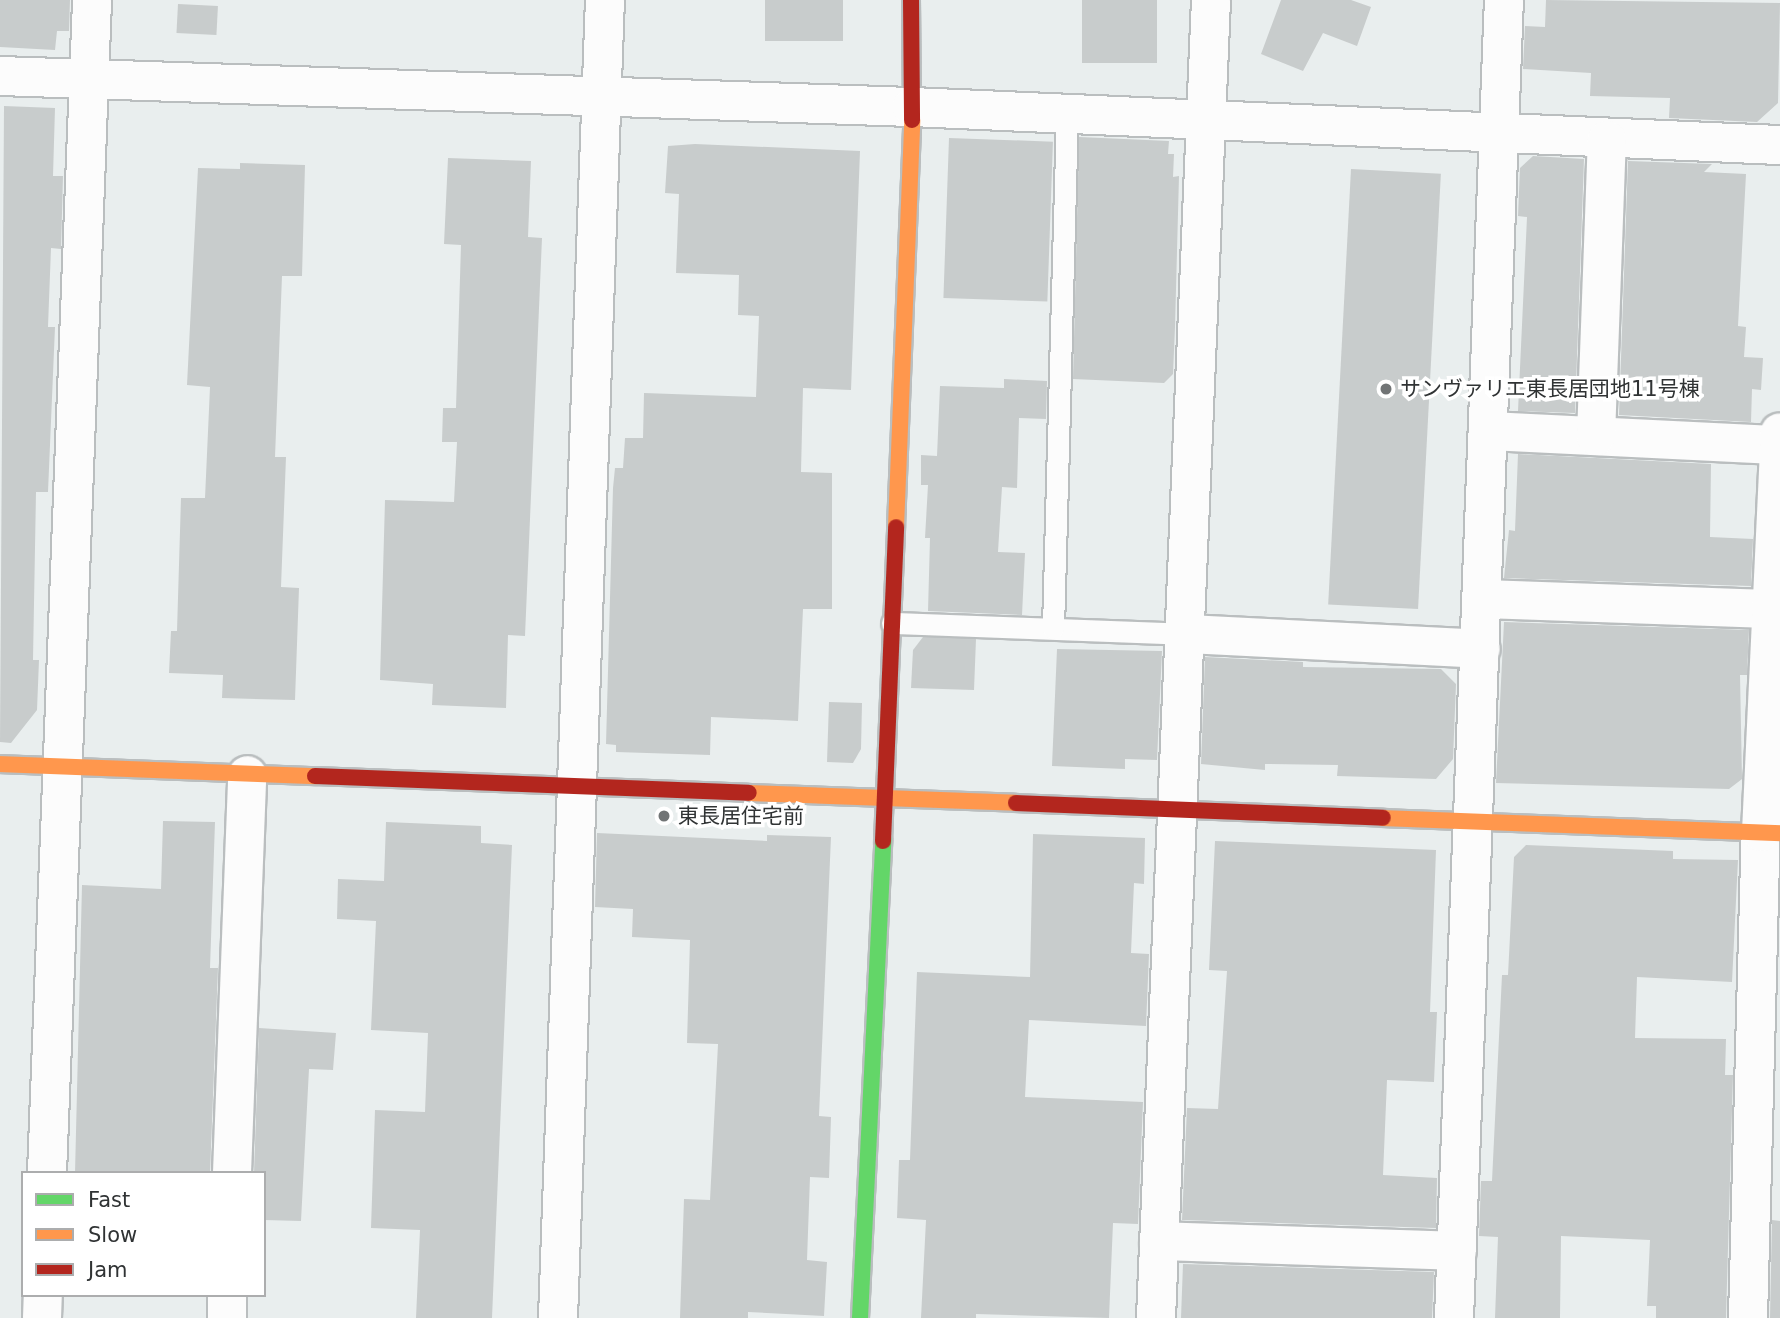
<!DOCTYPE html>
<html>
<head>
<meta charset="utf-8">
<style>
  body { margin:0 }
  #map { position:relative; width:1780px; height:1318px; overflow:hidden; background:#e9eeee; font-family:"DejaVu Sans","Noto Sans JP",sans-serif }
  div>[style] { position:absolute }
  .building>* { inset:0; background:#c8cccc; transform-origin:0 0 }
  .roads { filter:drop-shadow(2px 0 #babebf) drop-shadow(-2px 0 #babebf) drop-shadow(0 2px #babebf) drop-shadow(0 -2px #babebf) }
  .lane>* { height:21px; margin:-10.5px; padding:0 10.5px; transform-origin:10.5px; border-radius:10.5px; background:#fcfcfc }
  .street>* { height:38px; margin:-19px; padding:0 19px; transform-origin:19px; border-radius:19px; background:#fcfcfc }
  .fast>* { height:16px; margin:-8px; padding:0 8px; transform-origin:8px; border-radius:8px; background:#63d668 }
  .slow>* { height:16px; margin:-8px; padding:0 8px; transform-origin:8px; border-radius:8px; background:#ff974d }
  .jam>* { height:16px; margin:-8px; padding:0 8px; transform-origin:8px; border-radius:8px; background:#b3261e }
  .dots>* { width:19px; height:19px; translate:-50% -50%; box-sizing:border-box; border:4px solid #fff; border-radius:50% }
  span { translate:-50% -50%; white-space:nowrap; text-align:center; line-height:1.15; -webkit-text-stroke:7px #fff; paint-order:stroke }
  .poi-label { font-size:21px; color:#303334 }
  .left { translate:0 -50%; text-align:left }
  .legend { position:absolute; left:21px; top:1171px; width:245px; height:126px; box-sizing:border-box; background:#fff; border:2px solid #acadae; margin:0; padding:9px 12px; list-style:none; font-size:21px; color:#303334 }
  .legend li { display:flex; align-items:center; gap:14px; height:35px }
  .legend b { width:35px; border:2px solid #acadae }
</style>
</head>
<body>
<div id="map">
  <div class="building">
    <div style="clip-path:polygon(0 0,70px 0,69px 31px,57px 31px,55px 50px,0 47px)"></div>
    <div style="left:765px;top:0;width:78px;height:41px"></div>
    <div style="left:1082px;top:0;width:75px;height:63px"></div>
    <div style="clip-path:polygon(1281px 0,1351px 0,1371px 7px,1357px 46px,1323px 33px,1303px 71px,1261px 54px)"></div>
    <div style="clip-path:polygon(1546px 0,1780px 3px,1778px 103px,1757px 122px,1669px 118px,1670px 98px,1590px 96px,1591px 73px,1523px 69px,1525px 26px,1545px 27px)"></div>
    <div style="left:178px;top:4px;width:40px;height:29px;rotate:3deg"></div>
    <div style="clip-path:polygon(4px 106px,55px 108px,53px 176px,63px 176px,61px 249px,51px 248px,48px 327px,55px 327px,48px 492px,36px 492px,33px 660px,39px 660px,37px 710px,11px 743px,0 742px)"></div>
    <div style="clip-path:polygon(1079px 137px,1169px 141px,1168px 154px,1174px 154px,1173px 177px,1179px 176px,1175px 327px,1173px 374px,1164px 383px,1073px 379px)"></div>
    <div style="left:949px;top:138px;width:104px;height:160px;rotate:2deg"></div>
    <div style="clip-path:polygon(695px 144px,860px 151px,851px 390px,803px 388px,801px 472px,832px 473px,832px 609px,803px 609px,798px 721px,711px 717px,710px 755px,616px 752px,616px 745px,606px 744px,613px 488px,615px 468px,623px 468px,625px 438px,643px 438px,644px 393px,756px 397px,759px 316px,738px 315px,739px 275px,676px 273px,679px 194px,665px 193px,668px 146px)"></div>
    <div style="clip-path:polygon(1533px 156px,1584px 159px,1575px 413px,1518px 411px,1527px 217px,1518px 216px,1520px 168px)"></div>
    <div style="clip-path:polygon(448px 158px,531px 161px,528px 237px,542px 238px,525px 636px,508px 635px,506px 708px,432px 705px,433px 684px,380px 680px,385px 500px,454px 502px,457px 442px,442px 442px,443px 408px,456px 408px,461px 245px,444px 244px)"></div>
    <div style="clip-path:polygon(1628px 161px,1712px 164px,1704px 172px,1746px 174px,1738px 326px,1746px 327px,1744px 357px,1763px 358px,1761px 390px,1752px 389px,1751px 422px,1619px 415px)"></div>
    <div style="clip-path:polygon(240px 163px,305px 165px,302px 276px,282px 276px,275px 457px,286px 457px,281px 587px,299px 588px,295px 700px,222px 698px,223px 675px,169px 673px,171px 631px,177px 631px,181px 498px,205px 498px,210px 387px,187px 385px,198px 168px,240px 169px)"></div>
    <div style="left:1351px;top:169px;width:90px;height:436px;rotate:3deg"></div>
    <div style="clip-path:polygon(1004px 379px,1047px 381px,1046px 419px,1019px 418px,1017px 488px,1002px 487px,998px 552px,1025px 553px,1022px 615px,928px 611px,930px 538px,925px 538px,928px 485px,921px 485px,921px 455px,937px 456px,940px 386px,1004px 388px)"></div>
    <div style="clip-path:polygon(1518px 454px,1711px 464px,1710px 537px,1753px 539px,1751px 586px,1504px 578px,1509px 530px,1515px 531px)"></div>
    <div style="clip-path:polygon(1504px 622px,1749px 630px,1747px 675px,1740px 675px,1742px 779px,1729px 789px,1496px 783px)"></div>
    <div style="clip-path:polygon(923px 637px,976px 639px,974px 690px,911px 688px,913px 650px)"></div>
    <div style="clip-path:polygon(1057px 649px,1162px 651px,1157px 760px,1125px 759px,1125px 769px,1052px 766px)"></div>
    <div style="clip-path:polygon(1205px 657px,1303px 662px,1303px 667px,1441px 669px,1456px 684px,1453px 759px,1436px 779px,1337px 776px,1338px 765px,1265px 764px,1265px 770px,1201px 764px)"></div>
    <div style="clip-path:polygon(829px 702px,862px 703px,861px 749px,853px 763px,827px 762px)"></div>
    <div style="clip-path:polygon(163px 821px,215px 822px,210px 968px,218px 968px,210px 1173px,75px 1173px,82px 885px,161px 889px)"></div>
    <div style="clip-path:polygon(386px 822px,481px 826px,481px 843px,512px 845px,492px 1318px,416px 1318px,420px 1230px,371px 1228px,375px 1110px,425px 1112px,428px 1033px,371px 1030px,376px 921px,337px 919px,338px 879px,384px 881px)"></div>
    <div style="clip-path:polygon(597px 833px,767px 841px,767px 835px,831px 837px,819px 1116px,831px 1117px,829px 1178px,810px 1177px,807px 1260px,827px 1262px,824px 1316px,748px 1312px,748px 1318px,680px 1318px,684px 1199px,710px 1200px,718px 1044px,687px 1043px,690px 940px,632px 937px,633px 909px,595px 907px)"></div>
    <div style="clip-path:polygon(1033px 834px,1145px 838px,1144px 884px,1134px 883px,1131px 953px,1149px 954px,1146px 1026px,1029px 1020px,1025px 1097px,1143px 1102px,1138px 1224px,1113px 1223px,1109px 1318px,976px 1314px,976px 1318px,921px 1318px,926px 1220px,897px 1218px,899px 1160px,910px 1160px,917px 972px,1030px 977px)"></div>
    <div style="clip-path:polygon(1215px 841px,1436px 850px,1430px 1012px,1437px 1012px,1434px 1082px,1387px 1080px,1383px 1175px,1437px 1178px,1436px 1228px,1182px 1220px,1187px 1108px,1218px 1109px,1227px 971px,1209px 970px)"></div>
    <div style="clip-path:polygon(1526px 845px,1673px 851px,1673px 859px,1738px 860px,1732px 982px,1637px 977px,1635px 1038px,1726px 1039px,1725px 1075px,1733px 1075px,1726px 1318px,1656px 1318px,1656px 1306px,1647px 1306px,1650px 1240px,1561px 1236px,1560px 1318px,1495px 1318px,1498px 1237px,1479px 1236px,1481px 1181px,1492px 1181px,1502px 975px,1508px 975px,1514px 857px)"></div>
    <div style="clip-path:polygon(259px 1028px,336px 1033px,333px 1070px,309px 1069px,301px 1221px,264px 1220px,264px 1173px,254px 1173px)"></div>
    <div style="clip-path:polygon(1772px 1220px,1780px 1221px,1780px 1318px,1770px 1318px)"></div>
    <div style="clip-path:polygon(1183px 1264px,1434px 1272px,1432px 1318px,1181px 1318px)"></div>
  </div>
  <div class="roads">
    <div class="lane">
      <div style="left:892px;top:623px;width:295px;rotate:2.1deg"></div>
      <div style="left:1053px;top:628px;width:514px;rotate:-88.44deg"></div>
    </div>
    <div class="street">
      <div style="left:0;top:76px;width:913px;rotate:1.95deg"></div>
      <div style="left:912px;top:107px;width:869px;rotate:2.51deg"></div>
      <div style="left:1488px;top:431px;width:291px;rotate:2.8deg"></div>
      <div style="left:1596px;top:436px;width:296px;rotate:-87.9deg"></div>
      <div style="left:1482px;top:599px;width:289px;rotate:2deg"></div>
      <div style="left:1187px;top:634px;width:294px;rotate:2.9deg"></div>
      <div style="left:47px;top:1173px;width:1174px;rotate:-87.8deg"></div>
      <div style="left:232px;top:1173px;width:398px;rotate:-87.8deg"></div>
      <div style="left:1159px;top:1241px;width:298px;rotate:1.9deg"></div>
      <div style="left:42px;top:1318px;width:23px;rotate:-88deg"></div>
      <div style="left:227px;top:1318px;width:23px;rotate:-90deg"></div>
      <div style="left:558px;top:1318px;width:1319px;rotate:-87.96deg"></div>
      <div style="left:1156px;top:1318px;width:1319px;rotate:-87.61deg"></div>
      <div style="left:1454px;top:1318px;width:1319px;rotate:-87.83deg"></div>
      <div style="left:1748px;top:1318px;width:486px;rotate:-88.5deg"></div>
      <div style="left:1761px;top:832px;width:400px;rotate:-87.3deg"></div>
    </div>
    <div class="fast">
      <div style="left:860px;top:1318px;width:478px;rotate:-87.2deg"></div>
    </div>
    <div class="slow">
      <div style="left:896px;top:527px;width:407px;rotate:-87.7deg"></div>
      <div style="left:0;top:764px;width:315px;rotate:2.2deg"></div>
      <div style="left:749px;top:793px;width:267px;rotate:2.1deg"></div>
      <div style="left:1383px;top:818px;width:397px;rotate:2.2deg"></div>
    </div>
    <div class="jam">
      <div style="left:911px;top:0;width:120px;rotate:89.5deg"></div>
      <div style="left:315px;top:776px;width:434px;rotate:2.2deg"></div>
      <div style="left:1016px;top:803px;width:367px;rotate:2.3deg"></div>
      <div style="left:883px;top:841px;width:314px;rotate:-87.6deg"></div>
    </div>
  </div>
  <div class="dots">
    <div style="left:1386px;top:389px;background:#717475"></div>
    <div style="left:664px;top:816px;background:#717475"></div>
  </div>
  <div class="poi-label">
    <span class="left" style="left:1400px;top:389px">サンヴァリエ東長居団地11号棟</span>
    <span class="left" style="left:678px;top:816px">東長居住宅前</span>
  </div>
  <ul class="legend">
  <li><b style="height:9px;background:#63d668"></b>Fast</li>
  <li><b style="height:9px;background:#ff974d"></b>Slow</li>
  <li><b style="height:9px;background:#b3261e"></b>Jam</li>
  </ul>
</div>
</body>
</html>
